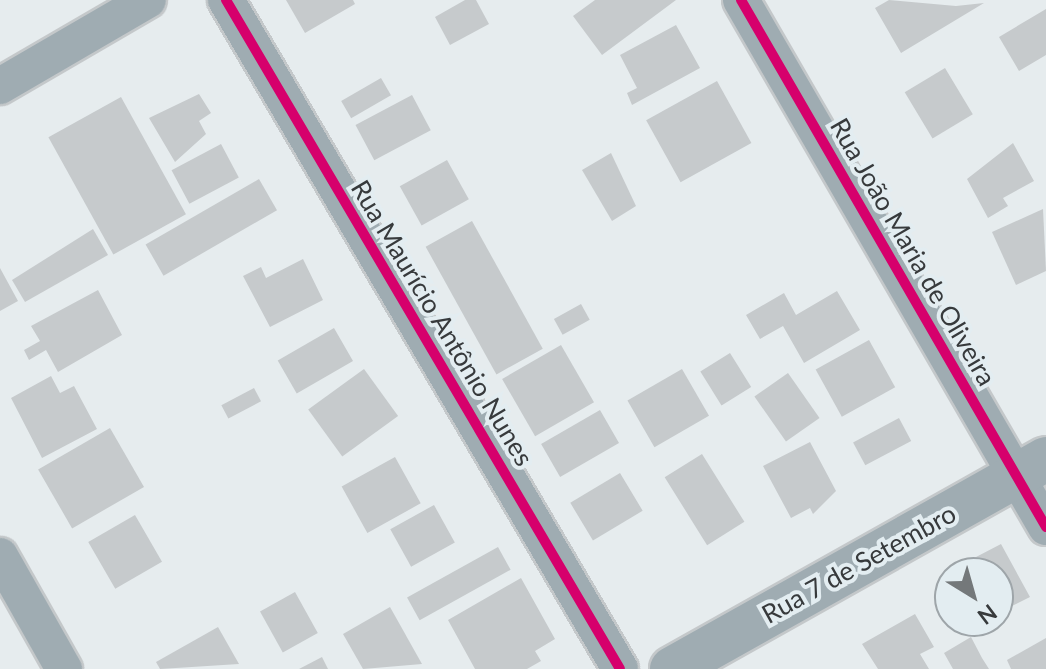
<!DOCTYPE html>
<html>
<head>
<meta charset="utf-8">
<style>
  body { margin:0 }
  #map { position:relative; width:1046px; height:669px; overflow:hidden; background:#e6ecee; font-family:Lato,sans-serif }
  div>[style] { position:absolute }
  .building>* { inset:0; background:#c6cacc; transform-origin:0 0 }
  .roads { filter:drop-shadow(2px 0 #c4c8ca) drop-shadow(-2px 0 #c4c8ca) drop-shadow(0 2px #c4c8ca) drop-shadow(0 -2px #c4c8ca) }
  .minor>* { height:36px; margin:-18px; padding:0 18px; transform-origin:18px; border-radius:18px; background:#9facb2 }
  .tertiary>* { height:44px; margin:-22px; padding:0 22px; transform-origin:22px; border-radius:22px; background:#9facb2 }
  .cycleway>* { height:10px; margin:-5px; padding:0 5px; transform-origin:5px; border-radius:5px; background:#d6006c }
  span { translate:-50% -50%; white-space:nowrap; text-align:center; line-height:1.15; -webkit-text-stroke:8px #e3edf1; paint-order:stroke }
  .street-label { font-size:26px; color:#373a3c }
  .north { position:absolute; left:934px; top:557px; width:80px; height:80px; box-sizing:border-box; background:#e3edf1; border:2px solid #9ea5a9; border-radius:50%; rotate:143deg; font-size:22px; font-weight:700; line-height:32px; text-align:center; color:#373a3c }
  .north::after { content:''; display:block; margin:auto; width:28px; height:36px; background:#74787a; clip-path:polygon(50% 0,100% 100%,50% 72%,0 100%) }
</style>
</head>
<body>
<div id="map">
  <div class="building">
    <div style="clip-path:polygon(286px 0,353px 0,355px 4px,305px 33px)"></div>
    <div style="clip-path:polygon(465px 0,476px 0,489px 24px,450px 45px,435px 17px)"></div>
    <div style="clip-path:polygon(595px 0,676px 0,602px 55px,573px 16px)"></div>
    <div style="clip-path:polygon(889px 0,956px 6px,984px 3px,901px 53px,875px 8px)"></div>
    <div style="clip-path:polygon(1046px 9px,1046px 55px,1019px 71px,999px 37px)"></div>
    <div style="clip-path:polygon(676px 25px,700px 68px,632px 105px,627px 93px,637px 88px,620px 55px)"></div>
    <div style="left:945px;top:68px;width:54px;height:47px;rotate:59deg"></div>
    <div style="left:381px;top:78px;width:20px;height:46px;rotate:60deg"></div>
    <div style="left:717px;top:81px;width:71px;height:81px;rotate:61deg"></div>
    <div style="clip-path:polygon(199px 94px,211px 113px,199px 121px,206px 134px,175px 162px,149px 118px)"></div>
    <div style="left:412px;top:95px;width:40px;height:64px;rotate:62deg"></div>
    <div style="left:121px;top:97px;width:134px;height:83px;rotate:61deg"></div>
    <div style="clip-path:polygon(1013px 143px,1034px 181px,1003px 198px,1008px 206px,988px 218px,967px 179px)"></div>
    <div style="left:221px;top:144px;width:38px;height:56px;rotate:62deg"></div>
    <div style="clip-path:polygon(611px 153px,636px 206px,612px 221px,582px 170px)"></div>
    <div style="left:447px;top:160px;width:45px;height:54px;rotate:61deg"></div>
    <div style="left:259px;top:179px;width:36px;height:131px;rotate:60deg"></div>
    <div style="clip-path:polygon(1043px 209px,1046px 271px,1016px 285px,992px 232px)"></div>
    <div style="left:472px;top:221px;width:146px;height:53px;rotate:61deg"></div>
    <div style="clip-path:polygon(93px 229px,108px 255px,25px 302px,12px 280px)"></div>
    <div style="clip-path:polygon(303px 259px,323px 300px,270px 327px,243px 276px,261px 267px,266px 278px)"></div>
    <div style="clip-path:polygon(0 268px,18px 301px,0 311px)"></div>
    <div style="clip-path:polygon(98px 290px,122px 335px,58px 372px,46px 350px,29px 360px,24px 350px,40px 341px,31px 326px)"></div>
    <div style="clip-path:polygon(837px 291px,860px 330px,804px 363px,783px 326px,760px 339px,746px 315px,784px 293px,796px 315px)"></div>
    <div style="left:581px;top:304px;width:18px;height:31px;rotate:61deg"></div>
    <div style="left:334px;top:328px;width:38px;height:65px;rotate:60deg"></div>
    <div style="left:869px;top:340px;width:54px;height:61px;rotate:61deg"></div>
    <div style="left:561px;top:345px;width:66px;height:68px;rotate:60deg"></div>
    <div style="left:730px;top:353px;width:40px;height:35px;rotate:58deg"></div>
    <div style="left:364px;top:369px;width:58px;height:69px;rotate:54deg"></div>
    <div style="left:682px;top:369px;width:54px;height:63px;rotate:60deg"></div>
    <div style="left:788px;top:373px;width:55px;height:41px;rotate:55deg"></div>
    <div style="clip-path:polygon(51px 376px,60px 393px,74px 386px,97px 429px,42px 458px,11px 398px)"></div>
    <div style="left:254px;top:388px;width:15px;height:37px;rotate:62deg"></div>
    <div style="left:600px;top:410px;width:38px;height:68px;rotate:60deg"></div>
    <div style="left:899px;top:418px;width:26px;height:52px;rotate:62deg"></div>
    <div style="left:110px;top:428px;width:68px;height:83px;rotate:60deg"></div>
    <div style="clip-path:polygon(810px 442px,836px 491px,813px 514px,810px 508px,791px 518px,763px 466px)"></div>
    <div style="left:702px;top:454px;width:80px;height:44px;rotate:58deg"></div>
    <div style="left:395px;top:457px;width:53px;height:61px;rotate:61deg"></div>
    <div style="left:620px;top:473px;width:44px;height:58px;rotate:59deg"></div>
    <div style="left:434px;top:505px;width:43px;height:50px;rotate:61deg"></div>
    <div style="left:135px;top:515px;width:54px;height:54px;rotate:60deg"></div>
    <div style="clip-path:polygon(1001px 544px,1030px 597px,998px 613px,998px 573px,953px 569px)"></div>
    <div style="left:498px;top:547px;width:26px;height:104px;rotate:61deg"></div>
    <div style="clip-path:polygon(521px 578px,555px 639px,535px 651px,541px 661px,527px 669px,475px 669px,448px 620px)"></div>
    <div style="left:295px;top:592px;width:47px;height:40px;rotate:61deg"></div>
    <div style="clip-path:polygon(390px 607px,422px 664px,363px 669px,343px 634px)"></div>
    <div style="clip-path:polygon(915px 614px,934px 647px,920px 654px,929px 669px,878px 669px,862px 644px)"></div>
    <div style="clip-path:polygon(958px 621px,983px 621px,963px 631px)"></div>
    <div style="clip-path:polygon(218px 627px,239px 664px,160px 669px,156px 662px)"></div>
    <div style="clip-path:polygon(971px 637px,982px 658px,989px 669px,953px 669px,944px 653px)"></div>
    <div style="clip-path:polygon(1046px 638px,1046px 669px,1011px 669px,1007px 660px)"></div>
    <div style="clip-path:polygon(322px 657px,328px 669px,299px 669px)"></div>
  </div>
  <div class="roads">
    <div class="minor">
      <div style="left:226px;top:0;width:776px;rotate:59.5deg"></div>
      <div style="left:741px;top:0;width:609px;rotate:59.94deg"></div>
      <div style="left:0;top:86px;width:171px;rotate:-30.2deg"></div>
      <div style="left:0;top:556px;width:130px;rotate:60.5deg"></div>
    </div>
    <div class="tertiary">
      <div style="left:672px;top:669px;width:429px;rotate:-29.3deg"></div>
    </div>
  </div>
  <div class="cycleway">
    <div style="left:226px;top:0;width:776px;rotate:59.5deg"></div>
    <div style="left:741px;top:0;width:609px;rotate:59.94deg"></div>
  </div>
  <div class="street-label">
    <span style="left:913px;top:252px;rotate:60deg">Rua João Maria de Oliveira</span>
    <span style="left:442px;top:323px;rotate:59deg">Rua Maurício Antônio Nunes</span>
    <span style="left:859px;top:564px;rotate:-29deg">Rua 7 de Setembro</span>
  </div>
  <div class="north">N</div>
</div>
</body>
</html>
